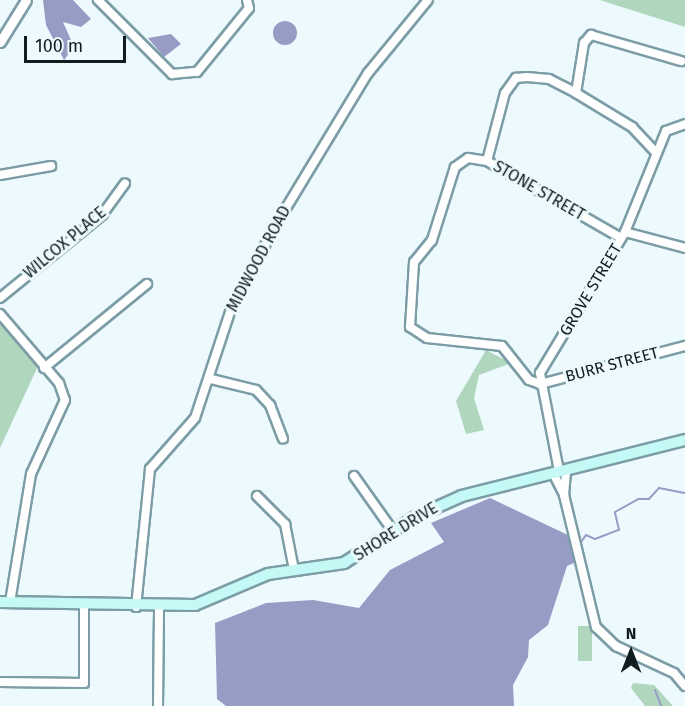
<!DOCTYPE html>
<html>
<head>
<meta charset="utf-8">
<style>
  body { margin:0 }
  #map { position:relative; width:685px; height:706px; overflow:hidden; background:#ecfafe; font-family:"Fira Sans",sans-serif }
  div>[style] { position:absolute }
  .green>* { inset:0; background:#b0d7be; transform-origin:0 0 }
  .water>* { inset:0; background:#979cc5 }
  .round { border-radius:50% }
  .stream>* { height:2px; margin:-1px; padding:0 1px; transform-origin:1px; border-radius:1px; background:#979cc5 }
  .roads { filter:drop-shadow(2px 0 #7d9da6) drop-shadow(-2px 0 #7d9da6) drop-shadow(0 2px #7d9da6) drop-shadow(0 -2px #7d9da6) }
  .minor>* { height:8px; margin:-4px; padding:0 4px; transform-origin:4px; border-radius:4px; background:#fff }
  .tertiary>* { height:9px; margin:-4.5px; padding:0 4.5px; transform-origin:4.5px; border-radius:4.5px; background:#fff }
  .secondary>* { height:10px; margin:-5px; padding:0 5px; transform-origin:5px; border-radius:5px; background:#c4f9f5 }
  span { translate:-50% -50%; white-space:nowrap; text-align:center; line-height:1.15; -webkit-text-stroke:6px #ecfafe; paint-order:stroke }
  .street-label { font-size:16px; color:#101c20 }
  .north { position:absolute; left:601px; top:622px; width:60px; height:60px; -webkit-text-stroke:4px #ecfafe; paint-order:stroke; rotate:0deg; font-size:16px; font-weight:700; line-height:24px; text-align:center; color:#101c20 }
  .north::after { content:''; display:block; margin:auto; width:21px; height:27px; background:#101c20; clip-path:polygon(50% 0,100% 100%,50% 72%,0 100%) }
  .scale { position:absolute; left:24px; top:36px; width:102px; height:27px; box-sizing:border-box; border:3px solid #101c20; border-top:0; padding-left:8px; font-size:18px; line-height:21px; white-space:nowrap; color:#101c20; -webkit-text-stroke:4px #ecfafe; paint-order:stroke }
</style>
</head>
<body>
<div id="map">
  <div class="green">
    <div style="clip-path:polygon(600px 0,685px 0,685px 27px,609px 3px)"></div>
    <div style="clip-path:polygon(0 320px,38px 366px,0 448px)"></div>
    <div style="clip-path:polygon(486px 350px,511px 363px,479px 375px,474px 398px,484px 430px,466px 434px,456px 401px)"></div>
    <div style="left:578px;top:626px;width:14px;height:35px"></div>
    <div style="clip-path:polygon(633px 683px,654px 685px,673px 706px,645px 706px,631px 688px)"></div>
  </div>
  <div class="water">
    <div style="clip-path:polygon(43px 0,73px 0,91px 19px,81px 27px,63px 22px,74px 47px,64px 60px,46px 25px)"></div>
    <div class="round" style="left:273px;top:21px;width:24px;height:24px"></div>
    <div style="clip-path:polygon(171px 34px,181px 44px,164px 57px,148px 38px)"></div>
    <div style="clip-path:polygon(490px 498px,570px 536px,576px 562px,567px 566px,548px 625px,529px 640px,528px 657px,513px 685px,514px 706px,226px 706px,217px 699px,215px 623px,266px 603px,313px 600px,359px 608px,390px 570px,444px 542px,431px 523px)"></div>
  </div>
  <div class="stream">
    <div style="left:579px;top:545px;width:12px;rotate:-55deg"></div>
    <div style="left:586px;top:535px;width:10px;rotate:24deg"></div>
    <div style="left:595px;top:539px;width:26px;rotate:-21deg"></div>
    <div style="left:619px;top:530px;width:18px;rotate:-103deg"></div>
    <div style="left:615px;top:512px;width:26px;rotate:-29deg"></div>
    <div style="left:638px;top:499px;width:11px"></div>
    <div style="left:649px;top:499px;width:15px;rotate:-48deg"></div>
    <div style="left:659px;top:488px;width:26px;rotate:11deg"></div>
    <div style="left:655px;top:690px;width:17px;rotate:69deg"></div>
  </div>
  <div class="roads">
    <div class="minor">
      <div style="left:98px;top:0;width:105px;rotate:45deg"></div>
      <div style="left:172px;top:74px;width:25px;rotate:-5deg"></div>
      <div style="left:197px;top:72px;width:82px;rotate:-50.9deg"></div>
      <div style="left:249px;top:8px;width:8px;rotate:-104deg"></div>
      <div style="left:576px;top:93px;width:51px;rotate:-80.9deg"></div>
      <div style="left:584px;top:43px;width:11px;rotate:-49deg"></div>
      <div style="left:591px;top:35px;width:94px;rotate:16.1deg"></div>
      <div style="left:487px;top:161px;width:70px;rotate:-75.2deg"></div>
      <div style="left:505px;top:93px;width:19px;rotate:-54deg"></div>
      <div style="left:516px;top:78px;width:11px;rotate:-5deg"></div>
      <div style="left:527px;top:77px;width:22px;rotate:5deg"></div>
      <div style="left:549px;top:79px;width:30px;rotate:27deg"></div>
      <div style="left:576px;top:93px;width:66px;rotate:31.3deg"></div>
      <div style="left:632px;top:127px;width:35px;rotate:47deg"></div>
      <div style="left:0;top:175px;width:52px;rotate:-10deg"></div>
      <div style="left:625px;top:232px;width:62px;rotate:14.9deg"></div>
      <div style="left:621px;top:238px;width:155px;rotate:-150.1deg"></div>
      <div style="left:487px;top:161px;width:19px;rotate:-171deg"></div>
      <div style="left:468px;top:158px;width:16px;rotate:145deg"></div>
      <div style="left:455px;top:167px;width:77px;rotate:107.5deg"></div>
      <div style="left:432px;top:240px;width:28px;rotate:129deg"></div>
      <div style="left:414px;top:262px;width:65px;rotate:93.5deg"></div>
      <div style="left:410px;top:327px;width:20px;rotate:33deg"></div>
      <div style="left:427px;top:338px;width:75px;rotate:6.1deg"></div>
      <div style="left:502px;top:346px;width:43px;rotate:51.5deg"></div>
      <div style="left:529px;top:380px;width:12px;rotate:20deg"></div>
      <div style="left:540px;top:384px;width:150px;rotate:-14.7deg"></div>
      <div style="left:0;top:298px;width:132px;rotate:-39.1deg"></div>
      <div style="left:102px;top:215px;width:39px;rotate:-54deg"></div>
      <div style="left:0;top:314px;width:91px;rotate:49.5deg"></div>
      <div style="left:59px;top:383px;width:18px;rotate:71deg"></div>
      <div style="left:65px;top:400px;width:81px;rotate:114.7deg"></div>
      <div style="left:31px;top:474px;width:130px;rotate:99.3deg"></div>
      <div style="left:44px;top:368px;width:133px;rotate:-39.2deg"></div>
      <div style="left:211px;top:379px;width:46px;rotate:13.7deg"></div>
      <div style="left:256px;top:390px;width:21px;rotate:47deg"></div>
      <div style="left:270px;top:405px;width:36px;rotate:69deg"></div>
      <div style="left:559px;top:471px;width:100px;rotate:-101deg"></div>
      <div style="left:540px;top:373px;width:165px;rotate:-58.9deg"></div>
      <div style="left:625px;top:232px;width:109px;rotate:-67.9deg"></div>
      <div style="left:666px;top:131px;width:20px;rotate:-20deg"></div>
      <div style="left:553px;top:473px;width:25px;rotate:63deg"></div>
      <div style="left:564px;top:495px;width:136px;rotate:76.4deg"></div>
      <div style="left:596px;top:627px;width:28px;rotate:44deg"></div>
      <div style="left:616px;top:646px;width:64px;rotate:25deg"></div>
      <div style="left:674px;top:673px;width:17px;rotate:50deg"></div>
      <div style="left:354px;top:476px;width:67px;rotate:54.7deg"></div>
      <div style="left:564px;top:495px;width:25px;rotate:-85deg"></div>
      <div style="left:257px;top:496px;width:40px;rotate:45deg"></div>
      <div style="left:285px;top:524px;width:47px;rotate:78.9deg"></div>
      <div style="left:136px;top:607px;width:139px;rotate:-84.2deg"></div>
      <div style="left:150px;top:469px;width:68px;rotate:-48.6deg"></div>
      <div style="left:195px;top:418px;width:115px;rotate:-71.7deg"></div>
      <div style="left:231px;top:309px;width:92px;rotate:-62deg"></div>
      <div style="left:274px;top:228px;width:181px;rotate:-58.8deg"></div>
      <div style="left:368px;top:73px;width:94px;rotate:-50.6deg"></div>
      <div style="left:0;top:682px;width:84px;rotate:0.7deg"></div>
      <div style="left:84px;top:683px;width:78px;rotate:-90deg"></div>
      <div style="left:158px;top:706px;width:97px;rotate:-89.4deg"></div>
    </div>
    <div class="tertiary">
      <div style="left:0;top:42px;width:49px;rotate:-58.2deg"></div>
    </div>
    <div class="secondary">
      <div style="left:0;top:602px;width:195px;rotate:0.9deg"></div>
      <div style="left:195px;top:605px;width:79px;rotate:-23deg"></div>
      <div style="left:268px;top:574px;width:77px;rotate:-8.2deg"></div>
      <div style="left:344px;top:563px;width:85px;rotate:-32.9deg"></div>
      <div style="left:415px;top:517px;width:51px;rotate:-24.1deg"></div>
      <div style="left:462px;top:496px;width:230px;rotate:-14.1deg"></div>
    </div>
  </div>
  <div class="street-label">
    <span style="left:539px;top:191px;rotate:30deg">STONE STREET</span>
    <span style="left:65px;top:243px;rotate:-40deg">WILCOX PLACE</span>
    <span style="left:259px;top:259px;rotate:-62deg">MIDWOOD ROAD</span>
    <span style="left:591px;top:290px;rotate:-59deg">GROVE STREET</span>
    <span style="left:612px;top:365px;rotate:-15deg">BURR STREET</span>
    <span style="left:396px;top:532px;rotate:-32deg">SHORE DRIVE</span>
  </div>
  <div class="north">N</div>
  <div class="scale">100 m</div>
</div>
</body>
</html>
